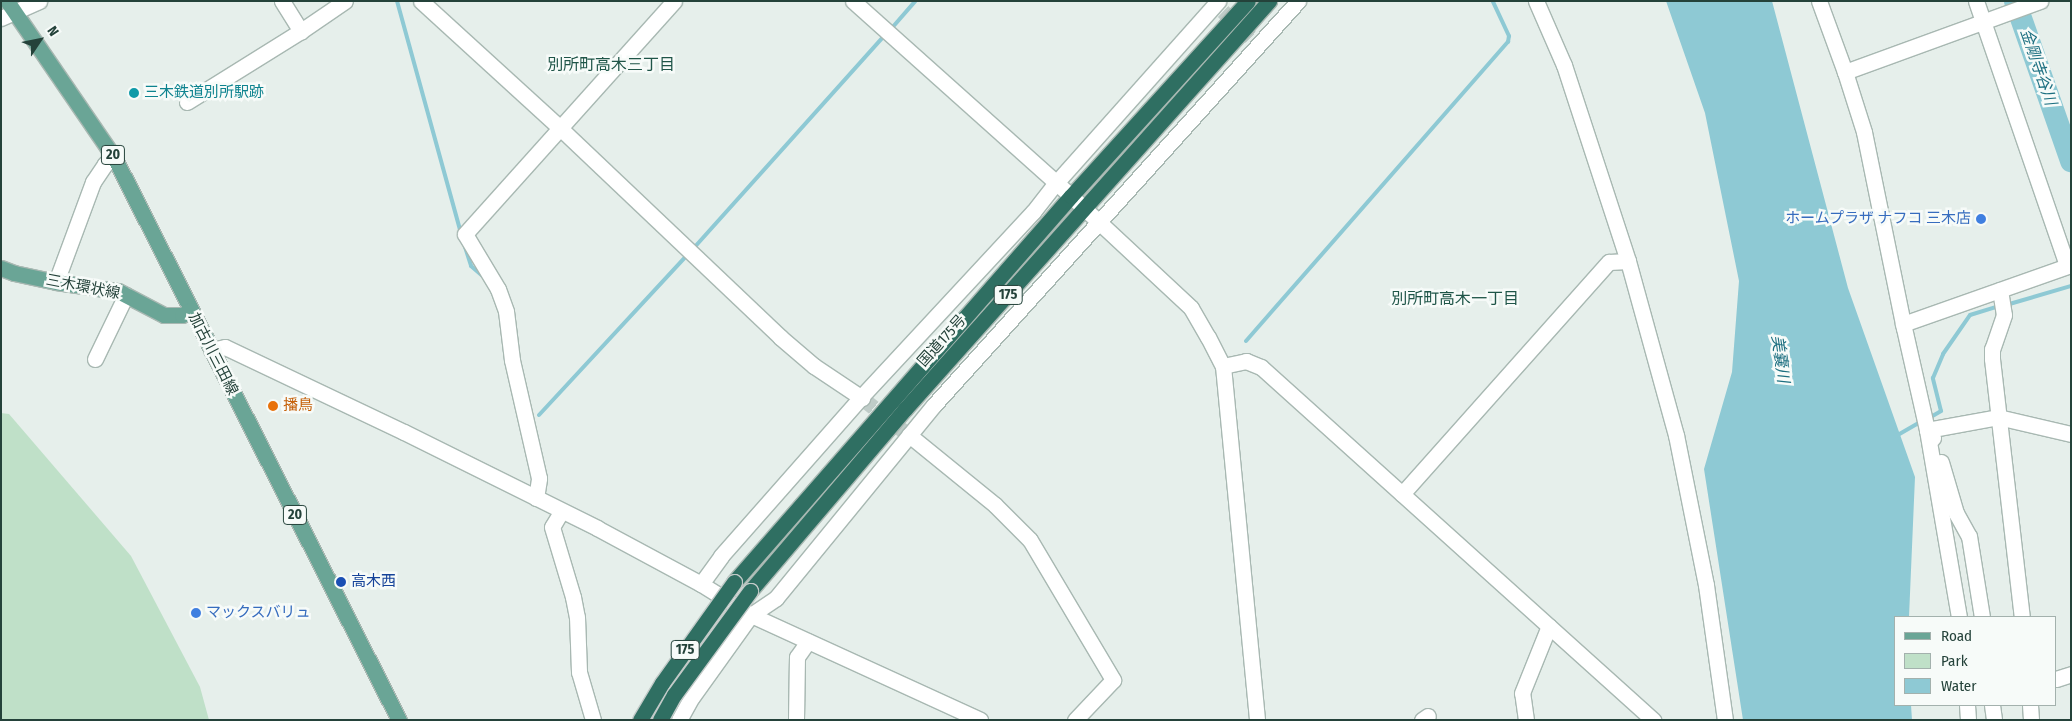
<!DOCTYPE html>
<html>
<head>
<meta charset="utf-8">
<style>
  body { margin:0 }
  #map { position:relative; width:2072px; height:721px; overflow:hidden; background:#e6efeb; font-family:"Fira Sans Condensed","Noto Sans JP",sans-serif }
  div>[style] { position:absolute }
  .green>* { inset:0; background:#bfe0c8 }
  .water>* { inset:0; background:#8ec9d4 }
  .stream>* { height:4px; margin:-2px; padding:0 2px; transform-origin:2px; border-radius:2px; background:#8ec9d4 }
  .river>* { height:22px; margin:-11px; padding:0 11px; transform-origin:11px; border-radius:11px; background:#8ec9d4 }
  .minor-tunnel>* { height:15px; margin-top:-7.5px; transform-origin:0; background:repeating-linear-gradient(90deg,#bfccc8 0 15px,transparent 0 23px) }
  .roads { filter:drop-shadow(1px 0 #a8b8b2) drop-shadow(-1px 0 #a8b8b2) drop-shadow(0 1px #a8b8b2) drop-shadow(0 -1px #a8b8b2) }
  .minor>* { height:15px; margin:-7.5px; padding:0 7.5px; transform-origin:7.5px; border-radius:7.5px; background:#fff }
  .major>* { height:15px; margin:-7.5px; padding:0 7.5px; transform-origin:7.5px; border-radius:7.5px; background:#6aa596 }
  .highway>* { height:15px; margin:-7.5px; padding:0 7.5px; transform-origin:7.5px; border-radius:7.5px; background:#2f6f62 }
  .bridges { filter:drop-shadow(1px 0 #c2cac8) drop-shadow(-1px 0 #c2cac8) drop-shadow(0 1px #c2cac8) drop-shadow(0 -1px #c2cac8) }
  .highway-bridge>* { height:15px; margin:-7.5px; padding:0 7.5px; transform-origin:7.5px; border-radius:7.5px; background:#2f6f62 }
  .dots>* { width:14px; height:14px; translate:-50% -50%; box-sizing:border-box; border:2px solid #f7fbf9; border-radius:50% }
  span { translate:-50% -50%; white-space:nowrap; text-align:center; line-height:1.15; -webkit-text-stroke:5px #f7fbf9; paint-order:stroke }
  .shield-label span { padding:1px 4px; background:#f7fbf9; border:1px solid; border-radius:4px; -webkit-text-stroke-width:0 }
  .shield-label { font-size:14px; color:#24423a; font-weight:700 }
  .culture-label { font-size:15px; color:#0d838f }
  .left { translate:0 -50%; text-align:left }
  .shop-label { font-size:15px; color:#366cbe }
  .right { translate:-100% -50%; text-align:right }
  .street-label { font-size:15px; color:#24423a }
  .food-label { font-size:15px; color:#c56008 }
  .transit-label { font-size:15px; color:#164399 }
  .neighbourhood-label { font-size:16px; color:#1f5548 }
  .water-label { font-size:16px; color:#1c6f80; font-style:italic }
  .frame { position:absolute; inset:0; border:2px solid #24423a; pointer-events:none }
  .legend { position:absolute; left:1894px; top:616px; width:162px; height:90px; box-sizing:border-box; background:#f7fbf9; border:1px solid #a3b1ad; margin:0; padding:6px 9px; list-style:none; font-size:15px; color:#24423a }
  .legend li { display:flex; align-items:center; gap:10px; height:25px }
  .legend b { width:25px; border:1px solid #a3b1ad }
  .north { position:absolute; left:15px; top:15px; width:50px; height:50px; -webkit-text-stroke:4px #f7fbf9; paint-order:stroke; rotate:56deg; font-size:14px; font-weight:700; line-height:20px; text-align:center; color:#24423a }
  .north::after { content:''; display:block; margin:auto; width:18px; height:22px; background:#24423a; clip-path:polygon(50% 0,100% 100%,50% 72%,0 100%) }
</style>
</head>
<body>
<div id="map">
  <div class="green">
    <div style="clip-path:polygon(1px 413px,9px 414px,131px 556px,200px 687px,209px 720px,1px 720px)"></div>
  </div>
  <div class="water">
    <div style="clip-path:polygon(1666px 1px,1772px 1px,1848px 288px,1915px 477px,1909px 617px,1896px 617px,1896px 705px,1911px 705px,1912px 720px,1743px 720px,1704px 469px,1732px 372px,1739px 281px,1705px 113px)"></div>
  </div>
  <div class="stream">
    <div style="left:397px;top:1px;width:241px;rotate:74.6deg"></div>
    <div style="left:891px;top:29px;width:37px;rotate:-49deg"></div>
    <div style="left:465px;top:247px;width:20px;rotate:72deg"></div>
    <div style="left:471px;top:266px;width:18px;rotate:41deg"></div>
    <div style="left:692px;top:250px;width:290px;rotate:-48.1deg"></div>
    <div style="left:2006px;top:305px;width:68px;rotate:-16.3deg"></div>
    <div style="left:1246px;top:341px;width:398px;rotate:-48.8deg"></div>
    <div style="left:1508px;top:42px;width:6px;rotate:-81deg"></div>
    <div style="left:1509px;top:36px;width:38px;rotate:-115deg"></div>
    <div style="left:539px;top:415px;width:218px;rotate:-47.2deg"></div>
    <div style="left:1929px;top:418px;width:14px;rotate:-30deg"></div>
    <div style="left:1941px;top:411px;width:34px;rotate:-104deg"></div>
    <div style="left:1933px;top:378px;width:26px;rotate:-67deg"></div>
    <div style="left:1943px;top:354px;width:47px;rotate:-55.3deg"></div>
    <div style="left:1970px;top:315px;width:31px;rotate:-17deg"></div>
    <div style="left:1896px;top:436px;width:30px;rotate:-30deg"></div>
  </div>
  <div class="river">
    <div style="left:2015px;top:1px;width:170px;rotate:70.7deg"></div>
  </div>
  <div class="minor-tunnel">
    <div style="left:1223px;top:11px;width:40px;rotate:43deg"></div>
    <div style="left:862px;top:398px;width:60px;rotate:38.2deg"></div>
  </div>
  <div class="roads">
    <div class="minor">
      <div style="left:282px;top:1px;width:36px;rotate:58deg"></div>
      <div style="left:421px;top:1px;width:187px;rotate:42.4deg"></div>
      <div style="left:559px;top:127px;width:305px;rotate:43.5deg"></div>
      <div style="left:780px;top:337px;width:45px;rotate:40.5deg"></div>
      <div style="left:814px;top:366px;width:58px;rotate:33.7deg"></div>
      <div style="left:853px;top:1px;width:292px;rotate:41.8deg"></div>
      <div style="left:1071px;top:196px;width:164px;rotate:43deg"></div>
      <div style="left:1191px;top:308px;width:34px;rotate:60deg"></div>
      <div style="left:1208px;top:337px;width:33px;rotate:63deg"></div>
      <div style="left:1223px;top:366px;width:356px;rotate:84.5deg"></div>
      <div style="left:1536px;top:1px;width:70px;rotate:66.4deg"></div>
      <div style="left:1564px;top:65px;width:206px;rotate:71.9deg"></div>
      <div style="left:1628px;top:261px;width:180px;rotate:74.6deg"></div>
      <div style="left:1676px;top:435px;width:153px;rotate:78.7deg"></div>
      <div style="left:1706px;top:585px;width:136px;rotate:82deg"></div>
      <div style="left:1819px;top:1px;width:76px;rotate:69.9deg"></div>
      <div style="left:1845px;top:72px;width:63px;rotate:72.4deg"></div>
      <div style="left:1864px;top:132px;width:200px;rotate:78.5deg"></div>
      <div style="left:1904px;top:328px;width:105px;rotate:77.3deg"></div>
      <div style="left:1927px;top:430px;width:190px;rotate:80.3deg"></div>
      <div style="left:1976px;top:1px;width:280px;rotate:71deg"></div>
      <div style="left:1px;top:18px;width:42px;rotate:-24.1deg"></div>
      <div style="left:1845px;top:72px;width:208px;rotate:-20deg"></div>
      <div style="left:187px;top:102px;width:134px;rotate:-31.9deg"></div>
      <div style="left:301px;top:31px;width:53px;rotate:-34.3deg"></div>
      <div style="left:56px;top:282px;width:107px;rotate:-69.7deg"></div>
      <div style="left:93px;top:182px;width:22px;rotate:-56deg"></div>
      <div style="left:105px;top:164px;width:11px;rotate:-38deg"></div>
      <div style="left:2000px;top:290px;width:25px;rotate:81deg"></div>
      <div style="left:2004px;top:315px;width:36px;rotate:109deg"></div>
      <div style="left:1992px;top:349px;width:10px;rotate:90deg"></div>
      <div style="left:1992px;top:359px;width:260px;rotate:83.4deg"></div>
      <div style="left:1903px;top:324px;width:178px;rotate:-19.4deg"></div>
      <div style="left:211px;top:350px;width:14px;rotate:-12deg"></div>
      <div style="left:225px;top:347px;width:198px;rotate:25.4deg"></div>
      <div style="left:404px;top:432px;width:216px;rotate:26.4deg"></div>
      <div style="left:597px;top:528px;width:118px;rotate:28.3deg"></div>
      <div style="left:701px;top:584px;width:59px;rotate:31.8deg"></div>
      <div style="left:751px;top:615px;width:252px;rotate:24.6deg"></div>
      <div style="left:95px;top:359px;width:71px;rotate:-64.2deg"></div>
      <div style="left:1223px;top:366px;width:24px;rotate:-12deg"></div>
      <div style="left:1246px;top:361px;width:16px;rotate:22deg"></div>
      <div style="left:1261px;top:367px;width:528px;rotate:42deg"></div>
      <div style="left:909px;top:435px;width:111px;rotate:39.1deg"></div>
      <div style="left:995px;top:505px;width:49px;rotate:45deg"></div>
      <div style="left:1030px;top:540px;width:163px;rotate:59.3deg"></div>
      <div style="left:1113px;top:680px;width:55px;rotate:133.5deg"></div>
      <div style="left:1933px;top:438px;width:10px;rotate:-127deg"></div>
      <div style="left:1927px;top:430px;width:72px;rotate:-10.4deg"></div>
      <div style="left:1998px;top:417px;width:75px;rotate:13.1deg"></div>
      <div style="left:1941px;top:462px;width:53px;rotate:73.6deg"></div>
      <div style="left:1956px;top:513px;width:26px;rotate:61deg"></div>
      <div style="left:1969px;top:536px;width:82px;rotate:80.9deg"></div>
      <div style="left:1402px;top:494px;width:311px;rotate:-48.3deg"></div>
      <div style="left:1609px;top:262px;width:19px;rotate:-3deg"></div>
      <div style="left:536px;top:498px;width:20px;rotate:-81deg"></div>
      <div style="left:539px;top:478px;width:121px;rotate:-102.9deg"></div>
      <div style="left:512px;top:360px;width:49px;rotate:-97deg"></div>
      <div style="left:506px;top:311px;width:23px;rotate:-110deg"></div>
      <div style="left:498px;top:289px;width:64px;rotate:-121deg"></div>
      <div style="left:465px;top:234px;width:313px;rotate:-48.1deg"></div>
      <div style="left:561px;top:512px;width:17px;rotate:121deg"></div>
      <div style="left:552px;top:527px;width:73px;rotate:73.3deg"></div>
      <div style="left:573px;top:597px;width:20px;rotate:79deg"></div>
      <div style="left:577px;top:617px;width:55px;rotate:87.9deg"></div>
      <div style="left:579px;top:672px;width:50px;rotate:73.7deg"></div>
      <div style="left:701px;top:584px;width:34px;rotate:-54deg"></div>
      <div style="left:721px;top:556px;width:212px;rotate:-48.6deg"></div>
      <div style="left:861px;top:397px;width:253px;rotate:-47.1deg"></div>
      <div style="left:1033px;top:212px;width:37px;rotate:-52deg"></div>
      <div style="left:1056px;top:183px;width:244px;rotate:-48.3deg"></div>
      <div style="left:2056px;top:679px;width:16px;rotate:-18deg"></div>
      <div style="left:1967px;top:705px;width:15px;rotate:86deg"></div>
      <div style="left:1992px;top:705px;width:15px;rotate:82deg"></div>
      <div style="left:2030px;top:705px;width:15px;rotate:86deg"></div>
      <div style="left:679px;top:720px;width:26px;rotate:-61deg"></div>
      <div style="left:692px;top:697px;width:101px;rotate:-54.3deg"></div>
      <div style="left:751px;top:615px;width:30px;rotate:-34deg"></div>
      <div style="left:776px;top:598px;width:249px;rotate:-50.7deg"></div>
      <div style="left:934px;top:405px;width:544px;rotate:-47.98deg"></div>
      <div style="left:796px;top:720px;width:63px;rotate:-89.1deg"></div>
      <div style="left:797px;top:657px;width:19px;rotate:-55deg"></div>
      <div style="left:1422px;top:720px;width:7px;rotate:-34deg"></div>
      <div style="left:1526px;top:720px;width:27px;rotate:-98deg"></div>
      <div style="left:1522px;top:693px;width:72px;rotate:-68.1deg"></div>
    </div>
    <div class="major">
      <div style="left:7px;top:1px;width:189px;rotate:55.6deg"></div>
      <div style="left:114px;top:157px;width:631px;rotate:63.15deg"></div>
      <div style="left:1px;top:268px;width:14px;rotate:21deg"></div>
      <div style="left:14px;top:273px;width:43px;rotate:12.1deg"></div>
      <div style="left:56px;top:282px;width:63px;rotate:8.3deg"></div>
      <div style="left:118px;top:291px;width:52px;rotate:27.6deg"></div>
      <div style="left:164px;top:315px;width:18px"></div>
      <div style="left:182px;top:315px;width:10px;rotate:-29deg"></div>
    </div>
    <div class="highway">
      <div style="left:734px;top:582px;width:512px;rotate:-48.88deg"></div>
      <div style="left:1071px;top:196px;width:263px;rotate:-47.8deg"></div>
      <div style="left:750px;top:591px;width:239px;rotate:-49.6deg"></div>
      <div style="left:905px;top:409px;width:547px;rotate:-48.26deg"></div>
    </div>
  </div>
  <div class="bridges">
    <div class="highway-bridge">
      <div style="left:640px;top:720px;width:43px;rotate:-59.3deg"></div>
      <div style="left:662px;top:683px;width:124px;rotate:-54.5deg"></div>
      <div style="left:660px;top:720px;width:29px;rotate:-61deg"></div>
      <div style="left:674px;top:695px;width:129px;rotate:-53.8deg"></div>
    </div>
  </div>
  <div class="dots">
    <div style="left:134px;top:93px;background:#0f9aa8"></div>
    <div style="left:1981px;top:219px;background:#3f7fe0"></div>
    <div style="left:273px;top:406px;background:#e8710a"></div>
    <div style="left:341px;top:582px;background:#1a4fb4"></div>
    <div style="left:196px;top:613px;background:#3f7fe0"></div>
  </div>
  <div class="shield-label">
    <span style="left:113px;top:155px">20</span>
    <span style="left:1008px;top:295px">175</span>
    <span style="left:295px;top:515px">20</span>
    <span style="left:685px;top:650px">175</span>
  </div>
  <div class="culture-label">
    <span class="left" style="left:144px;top:93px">三木鉄道別所駅跡</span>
  </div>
  <div class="shop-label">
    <span class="right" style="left:1971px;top:219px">ホームプラザ ナフコ 三木店</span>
    <span class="left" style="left:206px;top:613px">マックスバリュ</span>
  </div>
  <div class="street-label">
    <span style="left:83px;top:287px;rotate:11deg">三木環状線</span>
    <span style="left:942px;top:341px;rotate:-48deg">国道175号</span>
    <span style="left:213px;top:354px;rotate:63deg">加古川三田線</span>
  </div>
  <div class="food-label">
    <span class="left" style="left:283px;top:406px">播鳥</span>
  </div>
  <div class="transit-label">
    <span class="left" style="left:351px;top:582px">高木西</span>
  </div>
  <div class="neighbourhood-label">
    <span style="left:611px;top:65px">別所町高木三丁目</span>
    <span style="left:1455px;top:299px">別所町高木一丁目</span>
  </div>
  <div class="water-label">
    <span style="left:2038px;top:67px;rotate:71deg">金剛寺谷川</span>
    <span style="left:1780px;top:359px;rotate:82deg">美嚢川</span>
  </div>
  <div class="frame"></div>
  <ul class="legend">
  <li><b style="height:6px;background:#6aa596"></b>Road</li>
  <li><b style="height:14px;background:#bfe0c8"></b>Park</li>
  <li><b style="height:14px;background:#8ec9d4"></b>Water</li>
  </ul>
  <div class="north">N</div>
</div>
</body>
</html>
